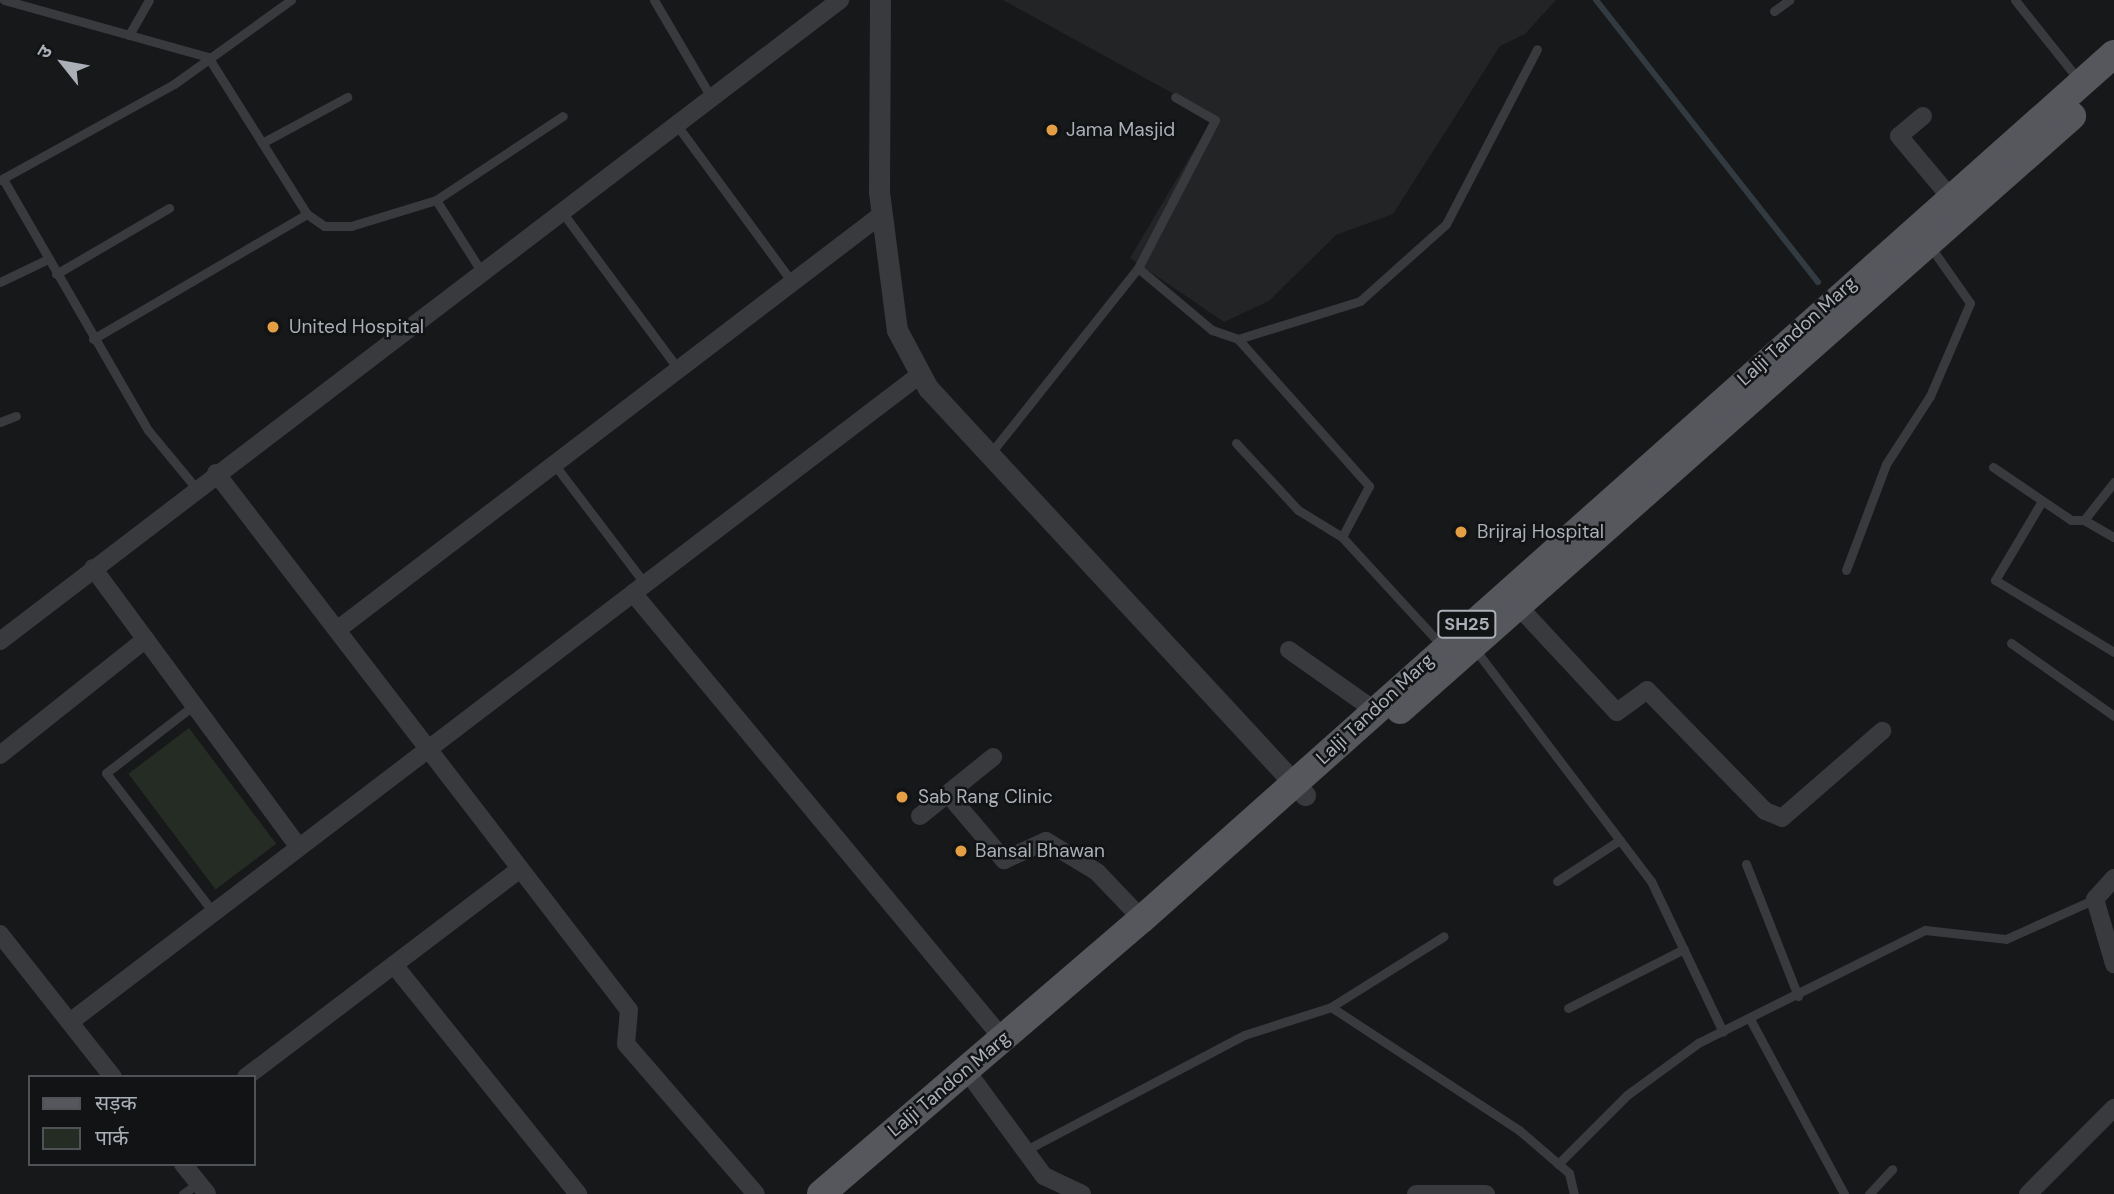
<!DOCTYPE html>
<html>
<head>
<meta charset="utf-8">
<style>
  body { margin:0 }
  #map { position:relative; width:2114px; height:1194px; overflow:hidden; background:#171819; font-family:"DM Sans","Noto Sans Devanagari",sans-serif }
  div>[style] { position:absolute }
  .built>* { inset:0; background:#232426 }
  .green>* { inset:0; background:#242c24; transform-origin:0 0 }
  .stream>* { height:6px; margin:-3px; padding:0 3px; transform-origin:3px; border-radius:3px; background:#313b41 }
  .service>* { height:9px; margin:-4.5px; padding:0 4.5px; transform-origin:4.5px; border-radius:4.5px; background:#393a3e }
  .minor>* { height:18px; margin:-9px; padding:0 9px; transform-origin:9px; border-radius:9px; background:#393a3e }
  .tertiary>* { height:21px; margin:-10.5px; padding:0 10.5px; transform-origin:10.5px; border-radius:10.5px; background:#393a3e }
  .primary>* { height:28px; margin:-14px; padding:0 14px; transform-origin:14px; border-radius:14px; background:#55575d }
  .dots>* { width:19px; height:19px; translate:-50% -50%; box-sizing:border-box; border:4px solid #121314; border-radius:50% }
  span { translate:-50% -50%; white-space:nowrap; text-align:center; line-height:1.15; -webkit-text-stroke:5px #121314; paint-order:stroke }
  .shield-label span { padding:2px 5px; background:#121314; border:2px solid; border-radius:5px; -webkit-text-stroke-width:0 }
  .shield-label { font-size:18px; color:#abb0b8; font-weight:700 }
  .poi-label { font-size:19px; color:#abb0b8 }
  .left { translate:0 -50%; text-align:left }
  .street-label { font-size:19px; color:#abb0b8 }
  .legend { position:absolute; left:28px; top:1075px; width:228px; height:91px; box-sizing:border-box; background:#121314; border:2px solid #4f5256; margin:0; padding:9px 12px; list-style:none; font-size:21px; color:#abb0b8 }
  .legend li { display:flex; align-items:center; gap:14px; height:35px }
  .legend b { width:35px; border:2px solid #4f5256 }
  .north { position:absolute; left:28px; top:28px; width:70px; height:70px; -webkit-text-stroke:5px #121314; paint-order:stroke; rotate:301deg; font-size:19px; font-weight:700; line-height:28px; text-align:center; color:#abb0b8 }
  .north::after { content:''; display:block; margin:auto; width:24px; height:32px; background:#abb0b8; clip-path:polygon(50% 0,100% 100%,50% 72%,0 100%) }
</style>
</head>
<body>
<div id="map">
  <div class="built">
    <div style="clip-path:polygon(1003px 0,1556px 0,1525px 34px,1500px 46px,1393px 214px,1336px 235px,1269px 301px,1224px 322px,1130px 258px,1214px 116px)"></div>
  </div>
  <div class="green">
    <div style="left:189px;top:728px;width:145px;height:76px;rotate:53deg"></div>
  </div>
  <div class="stream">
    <div style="left:1596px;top:0;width:359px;rotate:51.8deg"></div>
  </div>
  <div class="service">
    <div style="left:4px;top:0;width:212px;rotate:15.6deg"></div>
    <div style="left:208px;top:57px;width:186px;rotate:57.8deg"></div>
    <div style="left:307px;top:214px;width:21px;rotate:35deg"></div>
    <div style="left:324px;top:226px;width:27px"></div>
    <div style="left:351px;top:226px;width:89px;rotate:-17deg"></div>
    <div style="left:436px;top:200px;width:84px;rotate:57.6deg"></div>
    <div style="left:654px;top:0;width:113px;rotate:59.6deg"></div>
    <div style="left:2015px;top:0;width:101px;rotate:51.4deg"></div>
    <div style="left:1774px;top:11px;width:19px;rotate:-36deg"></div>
    <div style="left:129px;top:35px;width:40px;rotate:-60.3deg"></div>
    <div style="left:676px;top:124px;width:196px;rotate:53.7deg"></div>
    <div style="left:262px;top:143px;width:97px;rotate:-28.4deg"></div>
    <div style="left:3px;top:179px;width:290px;rotate:60deg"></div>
    <div style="left:148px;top:430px;width:75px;rotate:50.4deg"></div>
    <div style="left:0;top:180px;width:199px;rotate:-28.9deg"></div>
    <div style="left:174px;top:84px;width:144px;rotate:-35.7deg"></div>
    <div style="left:436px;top:200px;width:152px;rotate:-33.5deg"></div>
    <div style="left:562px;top:212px;width:195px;rotate:53.5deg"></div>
    <div style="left:1138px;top:268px;width:167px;rotate:-62.5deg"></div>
    <div style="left:1215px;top:120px;width:46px;rotate:-150.1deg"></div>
    <div style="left:56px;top:274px;width:131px;rotate:-30.3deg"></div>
    <div style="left:0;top:282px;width:53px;rotate:-25.6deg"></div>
    <div style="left:93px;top:339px;width:248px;rotate:-30.3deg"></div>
    <div style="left:1238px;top:339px;width:197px;rotate:48.3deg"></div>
    <div style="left:1369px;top:486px;width:58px;rotate:117.9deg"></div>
    <div style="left:0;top:422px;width:17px;rotate:-21deg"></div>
    <div style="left:1236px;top:443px;width:91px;rotate:47.2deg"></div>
    <div style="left:1298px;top:510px;width:52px;rotate:31.5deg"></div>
    <div style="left:1342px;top:537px;width:149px;rotate:47.4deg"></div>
    <div style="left:990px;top:454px;width:238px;rotate:-51.5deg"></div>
    <div style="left:1138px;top:268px;width:97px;rotate:40deg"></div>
    <div style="left:1212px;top:330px;width:28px;rotate:19deg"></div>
    <div style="left:1238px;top:339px;width:128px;rotate:-17.3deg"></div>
    <div style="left:1360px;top:301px;width:115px;rotate:-41.8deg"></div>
    <div style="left:1446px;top:224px;width:197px;rotate:-62.5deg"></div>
    <div style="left:554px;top:464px;width:151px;rotate:52.8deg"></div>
    <div style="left:1993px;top:467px;width:94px;rotate:34.2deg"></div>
    <div style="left:2071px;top:520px;width:13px"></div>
    <div style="left:2114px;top:482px;width:48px;rotate:128.3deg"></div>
    <div style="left:2084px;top:520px;width:34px;rotate:30deg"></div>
    <div style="left:2042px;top:501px;width:92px;rotate:120.7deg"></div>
    <div style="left:1995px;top:580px;width:139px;rotate:31.2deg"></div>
    <div style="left:1846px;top:570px;width:113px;rotate:-69.3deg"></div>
    <div style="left:1886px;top:464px;width:81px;rotate:-57.1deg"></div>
    <div style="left:1930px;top:396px;width:101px;rotate:-66.7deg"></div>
    <div style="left:1970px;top:303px;width:70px;rotate:-125.1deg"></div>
    <div style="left:2011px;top:643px;width:126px;rotate:35.3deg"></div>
    <div style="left:1474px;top:648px;width:293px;rotate:52.8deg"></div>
    <div style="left:1651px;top:881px;width:167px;rotate:64.5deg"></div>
    <div style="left:194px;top:705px;width:111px;rotate:142.3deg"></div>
    <div style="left:106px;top:773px;width:177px;rotate:52.4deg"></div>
    <div style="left:1746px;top:864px;width:142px;rotate:68.5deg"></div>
    <div style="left:1557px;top:881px;width:75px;rotate:-33.1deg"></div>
    <div style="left:1331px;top:1007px;width:133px;rotate:-32.1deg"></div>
    <div style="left:1568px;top:1008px;width:130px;rotate:-27deg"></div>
    <div style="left:1751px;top:1021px;width:196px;rotate:61.7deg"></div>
    <div style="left:1026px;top:1150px;width:246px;rotate:-27.8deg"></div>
    <div style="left:1244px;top:1035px;width:91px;rotate:-17.8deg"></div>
    <div style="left:1331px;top:1007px;width:225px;rotate:33.2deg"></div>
    <div style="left:1519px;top:1130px;width:66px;rotate:40.7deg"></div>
    <div style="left:1569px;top:1173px;width:22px;rotate:77deg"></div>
    <div style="left:1558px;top:1164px;width:98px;rotate:-45deg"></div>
    <div style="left:1627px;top:1095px;width:88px;rotate:-36.2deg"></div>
    <div style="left:1698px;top:1043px;width:254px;rotate:-26.5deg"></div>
    <div style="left:1925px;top:930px;width:81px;rotate:6.3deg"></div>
    <div style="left:2006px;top:939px;width:98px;rotate:-24.2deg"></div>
    <div style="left:183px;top:1194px;width:19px;rotate:-36deg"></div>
    <div style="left:1869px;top:1194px;width:34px;rotate:-47deg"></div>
  </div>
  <div class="minor">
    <div style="left:1923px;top:116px;width:31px;rotate:140deg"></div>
    <div style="left:1899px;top:136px;width:89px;rotate:50deg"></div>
    <div style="left:216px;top:473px;width:677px;rotate:52.44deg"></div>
    <div style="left:629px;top:1010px;width:34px;rotate:95deg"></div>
    <div style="left:626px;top:1044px;width:198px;rotate:49.1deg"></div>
    <div style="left:93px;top:568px;width:347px;rotate:53.6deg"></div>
    <div style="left:633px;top:593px;width:579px;rotate:50.32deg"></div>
    <div style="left:1518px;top:606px;width:145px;rotate:47deg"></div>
    <div style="left:1617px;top:712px;width:37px;rotate:-36deg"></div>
    <div style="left:1647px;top:690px;width:169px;rotate:45.7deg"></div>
    <div style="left:1765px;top:811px;width:18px;rotate:22deg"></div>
    <div style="left:1782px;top:818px;width:133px;rotate:-41deg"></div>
    <div style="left:337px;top:630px;width:686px;rotate:-37.35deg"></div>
    <div style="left:0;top:641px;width:1057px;rotate:-37.35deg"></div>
    <div style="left:1289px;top:650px;width:104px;rotate:35.2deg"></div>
    <div style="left:0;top:755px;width:186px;rotate:-38.5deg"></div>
    <div style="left:948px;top:794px;width:87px;rotate:49.7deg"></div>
    <div style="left:1004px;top:860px;width:46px;rotate:-24.3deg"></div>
    <div style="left:1046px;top:841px;width:60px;rotate:31.3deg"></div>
    <div style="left:1097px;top:872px;width:65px;rotate:46.2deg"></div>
    <div style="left:920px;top:816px;width:94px;rotate:-38.9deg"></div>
    <div style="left:2114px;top:878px;width:28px;rotate:132deg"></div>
    <div style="left:2095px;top:899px;width:68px;rotate:73.7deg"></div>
    <div style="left:0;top:934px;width:182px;rotate:51.7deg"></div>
    <div style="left:394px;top:965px;width:294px;rotate:51.2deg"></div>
    <div style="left:70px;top:1022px;width:1070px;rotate:-37.29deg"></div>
    <div style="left:966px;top:1070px;width:132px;rotate:53.7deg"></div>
    <div style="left:1044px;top:1176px;width:42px;rotate:25.3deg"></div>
    <div style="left:246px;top:1077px;width:344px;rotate:-37.2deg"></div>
    <div style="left:183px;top:1164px;width:38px;rotate:51deg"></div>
    <div style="left:1416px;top:1194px;width:70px"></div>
    <div style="left:2028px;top:1194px;width:122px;rotate:-45deg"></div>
  </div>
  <div class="tertiary">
    <div style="left:880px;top:0;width:192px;rotate:90.3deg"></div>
    <div style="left:879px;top:192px;width:139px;rotate:82.6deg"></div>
    <div style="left:897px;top:330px;width:66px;rotate:61.9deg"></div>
    <div style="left:928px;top:388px;width:555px;rotate:47.19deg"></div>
  </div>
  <div class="primary">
    <div style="left:1400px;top:710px;width:897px;rotate:-41.47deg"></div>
    <div style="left:821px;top:1194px;width:423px;rotate:-40.6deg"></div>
    <div style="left:1142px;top:919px;width:1301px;rotate:-41.67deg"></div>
  </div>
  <div class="dots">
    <div style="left:1052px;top:130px;background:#e49f45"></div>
    <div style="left:273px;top:327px;background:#e49f45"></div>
    <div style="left:1461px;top:532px;background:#e49f45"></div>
    <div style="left:902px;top:797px;background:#e49f45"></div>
    <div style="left:961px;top:851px;background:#e49f45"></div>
  </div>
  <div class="shield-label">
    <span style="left:1467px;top:624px">SH25</span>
  </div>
  <div class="poi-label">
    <span class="left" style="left:1066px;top:130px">Jama Masjid</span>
    <span class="left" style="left:289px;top:327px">United Hospital</span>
    <span class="left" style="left:1477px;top:532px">Brijraj Hospital</span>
    <span class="left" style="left:918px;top:797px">Sab Rang Clinic</span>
    <span class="left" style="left:975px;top:851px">Bansal Bhawan</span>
  </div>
  <div class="street-label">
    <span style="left:1797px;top:331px;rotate:-42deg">Lalji Tandon Marg</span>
    <span style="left:1375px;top:709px;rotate:-43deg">Lalji Tandon Marg</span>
    <span style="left:949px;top:1084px;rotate:-40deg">Lalji Tandon Marg</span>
  </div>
  <ul class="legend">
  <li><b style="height:9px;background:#55575d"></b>सड़क</li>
  <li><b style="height:19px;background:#242c24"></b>पार्क</li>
  </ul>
  <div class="north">उ</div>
</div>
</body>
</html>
